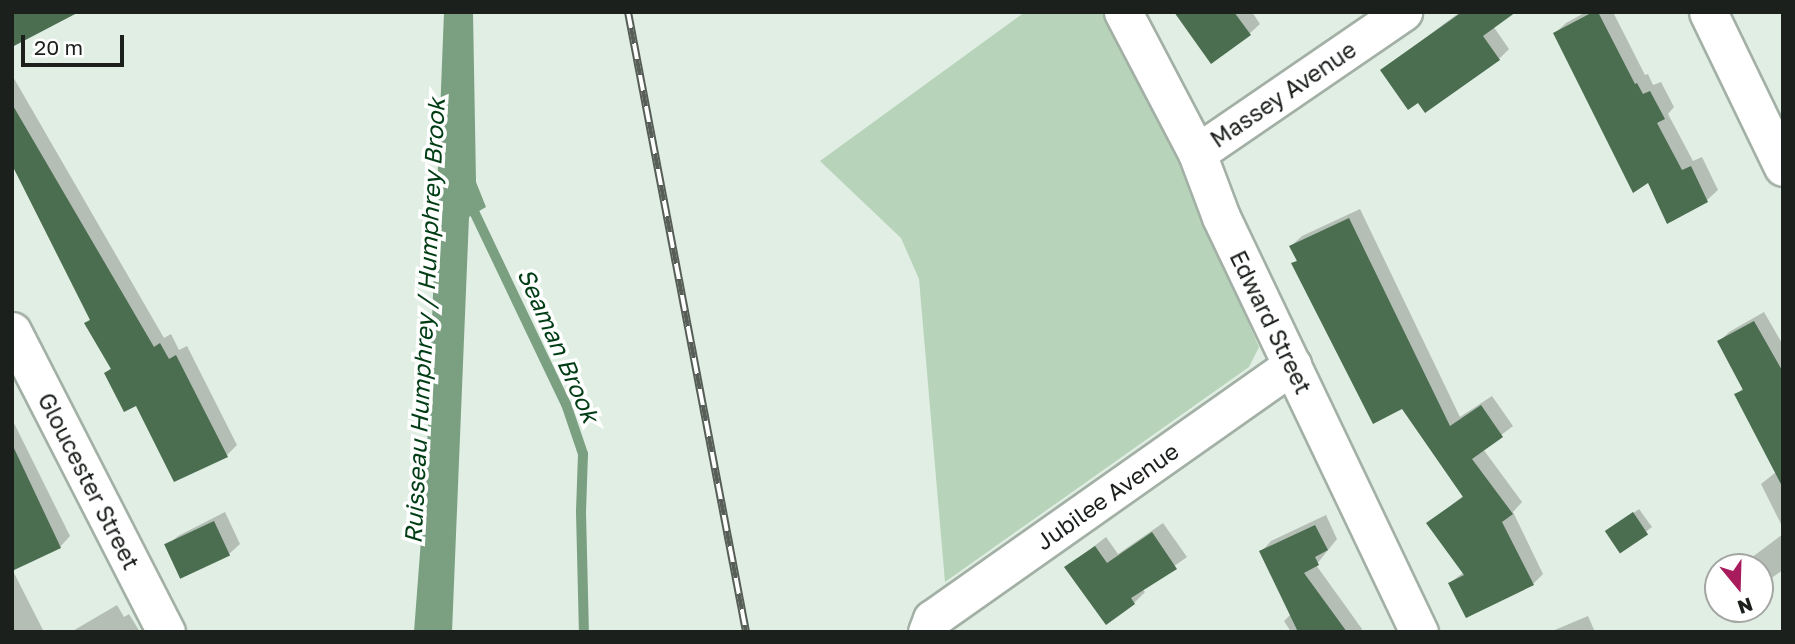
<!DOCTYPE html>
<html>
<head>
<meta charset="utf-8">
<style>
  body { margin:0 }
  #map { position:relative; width:1795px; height:644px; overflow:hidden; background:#e1eee3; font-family:"Golos Text",sans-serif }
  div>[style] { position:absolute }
  .green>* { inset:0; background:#b7d3ba }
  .water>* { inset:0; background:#7b9f81 }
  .shadow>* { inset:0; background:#0003 }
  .stream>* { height:10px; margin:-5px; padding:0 5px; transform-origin:5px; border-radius:5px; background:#7b9f81 }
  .building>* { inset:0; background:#4b6e51; transform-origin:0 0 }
  .roads { filter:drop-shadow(2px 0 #a3b0a5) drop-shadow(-2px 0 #a3b0a5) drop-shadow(0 2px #a3b0a5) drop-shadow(0 -2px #a3b0a5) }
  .minor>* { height:37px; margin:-18.5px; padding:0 18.5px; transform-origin:18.5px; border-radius:18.5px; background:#fff }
  .rail>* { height:8px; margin-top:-4px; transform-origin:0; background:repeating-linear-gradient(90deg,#fff 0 16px,#575e58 0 32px); box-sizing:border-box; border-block:2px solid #575e58 }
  span { translate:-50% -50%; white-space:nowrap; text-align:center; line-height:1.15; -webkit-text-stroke:7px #fff; paint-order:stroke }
  .street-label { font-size:23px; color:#1c201c }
  .water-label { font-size:24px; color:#003d15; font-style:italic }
  .frame { position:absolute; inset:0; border:14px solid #1c201c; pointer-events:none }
  .north { position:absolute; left:1704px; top:553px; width:70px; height:70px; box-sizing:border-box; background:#fff; border:2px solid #a4a6a4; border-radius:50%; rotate:161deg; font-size:19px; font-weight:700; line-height:28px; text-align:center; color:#1c201c }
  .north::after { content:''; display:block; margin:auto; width:24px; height:32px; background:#a81b5d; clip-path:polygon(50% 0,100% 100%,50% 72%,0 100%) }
  .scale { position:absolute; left:21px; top:35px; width:103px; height:32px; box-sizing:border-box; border:4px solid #1c201c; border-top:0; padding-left:9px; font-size:21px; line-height:24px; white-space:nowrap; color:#1c201c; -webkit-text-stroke:5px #fff; paint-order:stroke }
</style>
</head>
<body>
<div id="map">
  <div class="green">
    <div style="clip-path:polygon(1025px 12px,1102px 12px,1158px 116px,1259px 347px,1249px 367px,945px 582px,919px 279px,901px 238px,820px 161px)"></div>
  </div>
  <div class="water">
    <div style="clip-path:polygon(444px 12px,473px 12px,476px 182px,486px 207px,469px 217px,452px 632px,414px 632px,426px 474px)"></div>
  </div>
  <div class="shadow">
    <div style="clip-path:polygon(1182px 12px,1252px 12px,1260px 24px,1249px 34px)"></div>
    <div style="clip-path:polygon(1460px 12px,1505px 12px,1493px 26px,1509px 49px,1499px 59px,1419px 101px,1382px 70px)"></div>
    <div style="clip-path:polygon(1586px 12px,1613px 12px,1645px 75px,1648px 74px,1653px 85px,1661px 82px,1674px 107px,1668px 114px,1693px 161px,1702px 157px,1718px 190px,1707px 200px,1668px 221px,1648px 180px,1555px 33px,1566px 23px)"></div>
    <div style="clip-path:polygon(12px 75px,164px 338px,171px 334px,179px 350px,187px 346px,237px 445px,227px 455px,137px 403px,106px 373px,112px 367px,87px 323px,91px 318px,12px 162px)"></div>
    <div style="clip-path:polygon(1360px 209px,1460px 417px,1492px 396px,1513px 426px,1483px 449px,1522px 502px,1513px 512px,1543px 574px,1533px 584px,1450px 583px,1464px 572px,1429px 523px,1464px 495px,1402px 407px,1293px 264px,1298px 259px,1291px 246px,1302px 236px)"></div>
    <div style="clip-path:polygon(1764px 312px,1783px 345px,1783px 528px,1761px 484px,1776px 472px,1737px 394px,1743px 388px,1719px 342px,1729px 332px)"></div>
    <div style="clip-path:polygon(12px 419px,70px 536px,60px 547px,12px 569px)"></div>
    <div style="clip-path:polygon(1639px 509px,1652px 527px,1622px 550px,1614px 527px)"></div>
    <div style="clip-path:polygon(225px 512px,240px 544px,229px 554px,181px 575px,167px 546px,178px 536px)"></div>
    <div style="clip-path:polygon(1326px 515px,1337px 539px,1316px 565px,1362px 629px,1359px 632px,1291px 632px,1284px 621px,1291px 614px,1261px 552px,1271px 541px)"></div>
    <div style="clip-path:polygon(1163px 523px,1187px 557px,1142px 589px,1145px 592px,1134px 603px,1106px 622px,1067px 567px,1106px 537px,1118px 554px)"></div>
    <div style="clip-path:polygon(1783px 534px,1783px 570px,1760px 586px,1760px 567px,1739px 567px)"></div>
    <div style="clip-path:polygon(12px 569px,44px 632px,12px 632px)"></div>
    <div style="clip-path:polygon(117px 605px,124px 617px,129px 614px,140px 632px,71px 632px)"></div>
    <div style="clip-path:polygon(1588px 616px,1595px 632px,1550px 632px)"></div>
  </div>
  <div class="stream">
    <div style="left:469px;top:201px;width:225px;rotate:64.5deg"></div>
    <div style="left:566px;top:404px;width:53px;rotate:71.2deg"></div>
    <div style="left:583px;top:454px;width:58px;rotate:92deg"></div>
    <div style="left:581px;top:512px;width:120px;rotate:88.6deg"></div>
  </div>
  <div class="building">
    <div style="clip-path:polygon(12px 12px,79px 12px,12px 47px)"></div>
    <div style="clip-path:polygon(1174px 12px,1234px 12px,1251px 35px,1211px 64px)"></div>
    <div style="clip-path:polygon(1462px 12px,1516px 12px,1483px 36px,1500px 60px,1425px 113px,1418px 103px,1408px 110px,1380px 70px)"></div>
    <div style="clip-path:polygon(1593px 12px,1598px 12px,1635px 84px,1637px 83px,1643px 94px,1650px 91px,1665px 119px,1657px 123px,1682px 170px,1691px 166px,1708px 202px,1667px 224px,1648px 183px,1633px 193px,1553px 33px)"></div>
    <div style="clip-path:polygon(12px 104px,154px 347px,160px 343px,169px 359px,176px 355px,228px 457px,174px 482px,136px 406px,124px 412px,104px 373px,111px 369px,84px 323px,90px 320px,12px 165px)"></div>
    <div style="clip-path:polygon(1349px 218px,1450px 426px,1481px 405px,1503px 437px,1472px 459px,1513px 514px,1502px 522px,1534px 585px,1466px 618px,1448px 583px,1464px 575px,1426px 523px,1463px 497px,1402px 409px,1373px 424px,1291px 263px,1297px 261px,1289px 246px)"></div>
    <div style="clip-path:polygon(1754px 321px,1783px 372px,1783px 488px,1734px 394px,1743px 390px,1717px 341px)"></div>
    <div style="clip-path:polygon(12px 444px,61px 548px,12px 571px)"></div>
    <div style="left:1633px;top:512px;width:27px;height:34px;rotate:56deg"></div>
    <div style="left:214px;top:521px;width:38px;height:55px;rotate:65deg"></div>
    <div style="clip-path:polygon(1315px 525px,1328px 550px,1315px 557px,1319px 565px,1304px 573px,1347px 632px,1298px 632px,1259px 551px)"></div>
    <div style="clip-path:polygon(1152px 532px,1177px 569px,1131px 598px,1135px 604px,1106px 625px,1064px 567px,1095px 546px,1107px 563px)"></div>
  </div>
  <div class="roads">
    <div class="minor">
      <div style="left:1123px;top:12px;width:159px;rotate:62.3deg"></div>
      <div style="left:1197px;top:153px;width:68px;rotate:69.4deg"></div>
      <div style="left:1221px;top:217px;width:460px;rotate:64.5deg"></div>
      <div style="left:1708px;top:12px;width:172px;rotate:64.2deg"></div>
      <div style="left:1197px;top:153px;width:250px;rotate:-34.4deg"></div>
      <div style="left:12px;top:331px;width:338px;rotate:62.9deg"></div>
      <div style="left:927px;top:632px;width:14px;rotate:-69deg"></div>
      <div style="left:932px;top:619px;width:441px;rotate:-35.2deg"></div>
    </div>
  </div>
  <div class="rail">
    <div style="left:628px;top:12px;width:631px;rotate:79.22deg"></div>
  </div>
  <div class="street-label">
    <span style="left:1283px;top:94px;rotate:-34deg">Massey Avenue</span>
    <span style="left:1271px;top:322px;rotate:64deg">Edward Street</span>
    <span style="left:89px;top:481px;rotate:63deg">Gloucester Street</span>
    <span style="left:1107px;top:496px;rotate:-35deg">Jubilee Avenue</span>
  </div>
  <div class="water-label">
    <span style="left:424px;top:321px;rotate:-87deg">Ruisseau Humphrey / Humphrey Brook</span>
    <span style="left:559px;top:345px;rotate:66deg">Seaman Brook</span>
  </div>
  <div class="frame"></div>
  <div class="north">N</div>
  <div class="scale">20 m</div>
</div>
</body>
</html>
